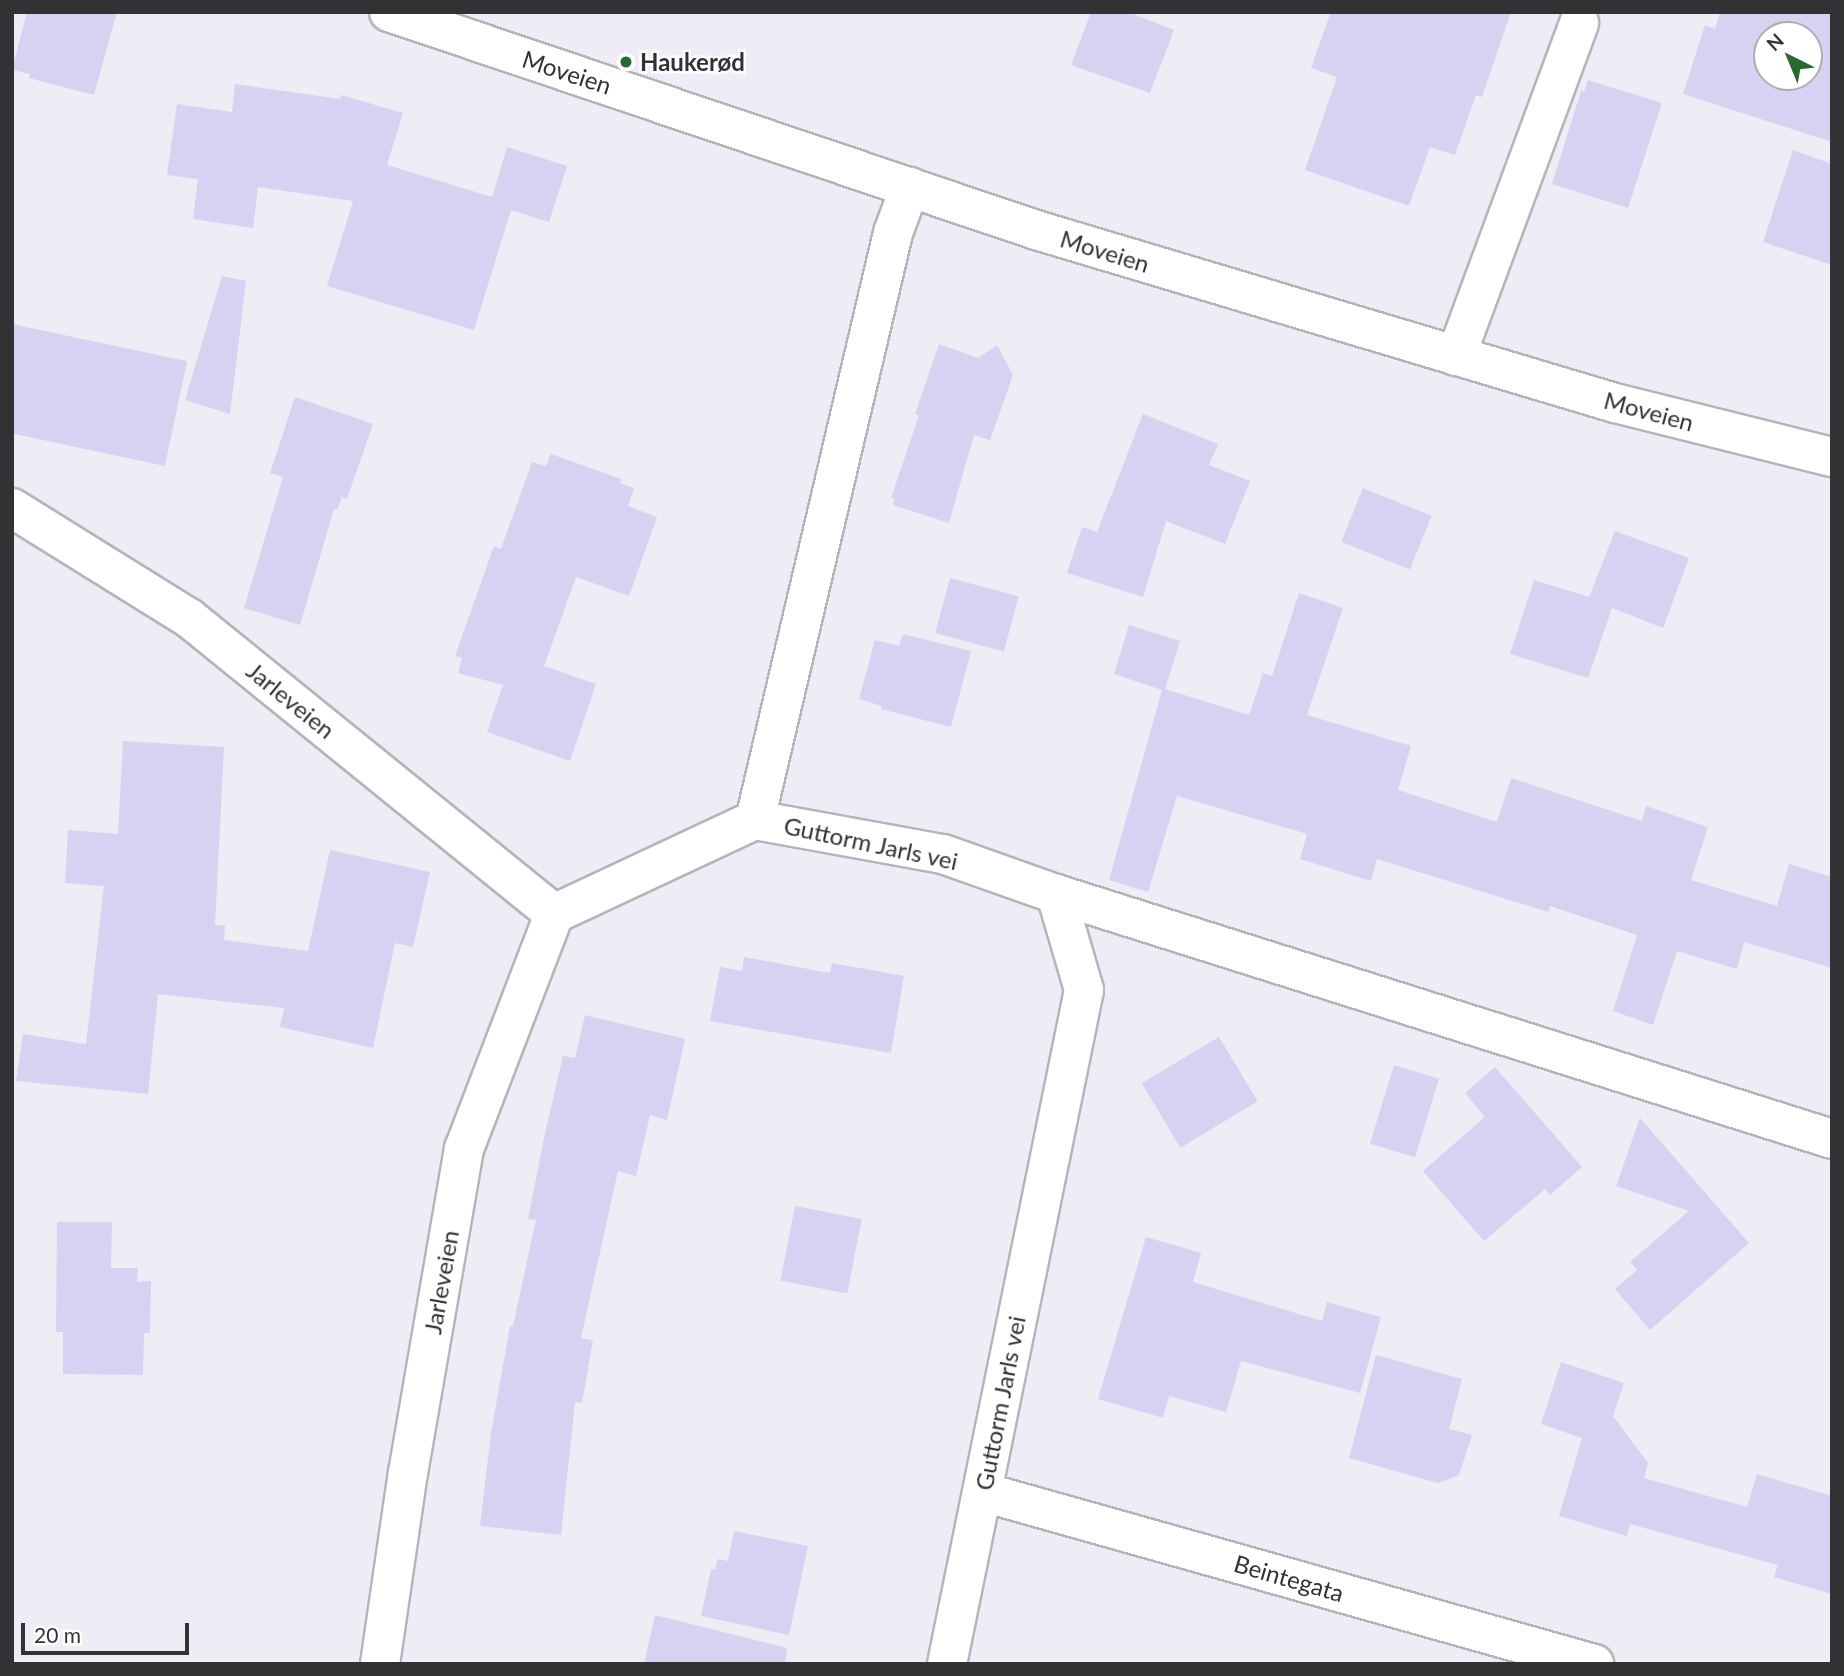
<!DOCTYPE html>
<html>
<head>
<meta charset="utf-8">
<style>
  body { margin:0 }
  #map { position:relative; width:1844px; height:1676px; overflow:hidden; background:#eeecf4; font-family:Lato,sans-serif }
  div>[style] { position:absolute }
  .building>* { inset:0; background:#d8d1f2; transform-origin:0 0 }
  .roads { filter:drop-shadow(2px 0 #b6b4bb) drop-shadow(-2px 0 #b6b4bb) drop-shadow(0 2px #b6b4bb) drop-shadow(0 -2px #b6b4bb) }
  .street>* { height:38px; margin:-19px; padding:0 19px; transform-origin:19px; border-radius:19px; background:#fff }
  .secondary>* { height:38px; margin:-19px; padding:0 19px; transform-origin:19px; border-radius:19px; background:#fff }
  .dots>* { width:19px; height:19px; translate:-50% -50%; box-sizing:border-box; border:4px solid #fff; border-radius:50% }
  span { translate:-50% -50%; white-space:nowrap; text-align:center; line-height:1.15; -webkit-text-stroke:5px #fff; paint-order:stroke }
  .poi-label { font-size:24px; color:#323235; font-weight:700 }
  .left { translate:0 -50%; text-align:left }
  .street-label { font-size:24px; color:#323235 }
  .frame { position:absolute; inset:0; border:14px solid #323235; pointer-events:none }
  .north { position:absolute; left:1753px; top:21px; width:70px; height:70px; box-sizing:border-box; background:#fff; border:2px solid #adadae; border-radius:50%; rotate:317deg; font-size:19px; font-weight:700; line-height:28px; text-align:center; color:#323235 }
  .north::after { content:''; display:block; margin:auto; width:24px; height:32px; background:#296831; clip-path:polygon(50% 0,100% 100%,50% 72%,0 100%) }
  .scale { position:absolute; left:21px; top:1623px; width:168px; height:32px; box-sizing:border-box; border:4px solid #323235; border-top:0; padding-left:9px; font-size:21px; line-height:24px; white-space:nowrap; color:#323235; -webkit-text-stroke:5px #fff; paint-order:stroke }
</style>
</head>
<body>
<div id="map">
  <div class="building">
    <div style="clip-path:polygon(27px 12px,117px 12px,94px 95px,29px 78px,30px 74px,12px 70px)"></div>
    <div style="clip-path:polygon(1091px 12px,1128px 12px,1174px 30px,1150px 93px,1071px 65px)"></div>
    <div style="clip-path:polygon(1331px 12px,1511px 12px,1482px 97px,1476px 95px,1455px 155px,1430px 147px,1409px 206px,1305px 170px,1337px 77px,1311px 68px)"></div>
    <div style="clip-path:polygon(evenodd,1720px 12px,1832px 12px,1832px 142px,1683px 94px,1705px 25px,1715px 29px,1720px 12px,1767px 35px,1809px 35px,1809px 77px,1767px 77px,1767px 35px)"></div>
    <div style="clip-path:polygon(1588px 80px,1662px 103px,1628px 208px,1552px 184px,1581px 91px,1584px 92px)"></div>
    <div style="clip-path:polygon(235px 84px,340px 99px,341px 95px,403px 113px,387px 165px,492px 197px,507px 147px,567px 166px,549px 222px,511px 210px,474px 330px,327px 286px,353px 201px,258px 187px,253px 228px,193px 219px,198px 179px,167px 175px,177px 104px,232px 112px)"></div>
    <div style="clip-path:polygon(1793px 150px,1832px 164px,1832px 265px,1763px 242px)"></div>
    <div style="clip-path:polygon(222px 276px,246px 281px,230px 414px,185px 400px)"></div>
    <div style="left:12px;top:324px;width:179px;height:107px;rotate:12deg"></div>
    <div style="clip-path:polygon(939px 344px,978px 358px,997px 345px,1013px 375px,990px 440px,974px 435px,949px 523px,893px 505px,895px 499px,891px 498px,919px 415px,915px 414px)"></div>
    <div style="clip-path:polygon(295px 397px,373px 424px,347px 499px,342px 497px,337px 510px,334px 509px,300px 625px,244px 608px,283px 477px,270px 473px)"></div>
    <div style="clip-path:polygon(1143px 414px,1218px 444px,1209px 465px,1250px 481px,1225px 544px,1166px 521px,1143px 597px,1067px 573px,1082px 527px,1097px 532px)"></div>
    <div style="clip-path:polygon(551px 454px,621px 479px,620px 483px,634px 488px,628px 506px,657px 517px,629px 596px,576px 577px,544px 666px,596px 684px,570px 761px,487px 732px,503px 685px,458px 673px,462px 658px,455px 656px,494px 546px,501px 549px,532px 462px,546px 466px)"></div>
    <div style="left:1363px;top:488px;width:74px;height:58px;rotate:22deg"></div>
    <div style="clip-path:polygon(1615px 531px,1689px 558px,1663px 628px,1612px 608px,1588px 678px,1510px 654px,1534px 580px,1589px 597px)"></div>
    <div style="left:950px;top:578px;width:71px;height:57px;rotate:15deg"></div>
    <div style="clip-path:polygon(1299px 593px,1343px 608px,1307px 715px,1411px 746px,1398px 790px,1497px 822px,1511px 778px,1642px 821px,1646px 806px,1708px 827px,1691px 880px,1777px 906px,1789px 864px,1832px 877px,1832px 968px,1744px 942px,1737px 969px,1677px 951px,1653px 1025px,1613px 1011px,1637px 935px,1550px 906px,1548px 912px,1377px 859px,1371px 881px,1300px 859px,1307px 834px,1177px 796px,1148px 892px,1109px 880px,1162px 690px,1114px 674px,1129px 625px,1180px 641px,1165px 689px,1249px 715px,1263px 673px,1272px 676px)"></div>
    <div style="clip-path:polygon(903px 634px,971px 651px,951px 727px,881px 709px,882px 706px,859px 699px,875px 640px,899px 646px)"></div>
    <div style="clip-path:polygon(123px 741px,224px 747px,215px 925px,225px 926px,224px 940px,308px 951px,330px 850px,430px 872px,413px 947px,395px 943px,373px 1048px,280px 1027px,284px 1008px,158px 994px,148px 1094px,16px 1081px,23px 1034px,86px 1044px,104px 886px,65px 883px,68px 830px,118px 834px)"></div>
    <div style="clip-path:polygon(744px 957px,830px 973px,832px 963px,904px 976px,891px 1053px,710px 1021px,720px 967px,742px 971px)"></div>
    <div style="clip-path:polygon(585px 1015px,685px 1039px,667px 1120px,650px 1115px,636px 1176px,618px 1171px,581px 1338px,593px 1340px,582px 1403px,575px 1402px,561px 1535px,480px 1526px,491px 1433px,510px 1326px,513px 1326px,536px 1220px,528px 1219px,545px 1133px,563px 1056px,575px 1058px)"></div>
    <div style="left:1219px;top:1037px;width:75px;height:90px;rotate:59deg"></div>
    <div style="left:1394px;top:1065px;width:47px;height:82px;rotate:17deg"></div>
    <div style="clip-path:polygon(1495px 1067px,1582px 1167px,1550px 1195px,1545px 1189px,1484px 1241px,1423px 1171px,1485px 1117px,1465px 1093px)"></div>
    <div style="clip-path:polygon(1640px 1118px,1749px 1243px,1650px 1330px,1615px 1289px,1637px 1270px,1630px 1262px,1689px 1211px,1616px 1186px)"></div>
    <div style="left:795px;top:1206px;width:68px;height:76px;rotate:11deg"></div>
    <div style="clip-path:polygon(57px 1222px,112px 1222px,111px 1268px,138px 1268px,137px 1282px,151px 1281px,150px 1333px,144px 1333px,143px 1375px,63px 1374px,63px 1332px,56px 1332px)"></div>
    <div style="clip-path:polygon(1146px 1237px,1201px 1253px,1193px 1282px,1322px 1321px,1327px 1302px,1381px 1317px,1360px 1393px,1241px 1361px,1226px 1412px,1169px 1396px,1163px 1418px,1098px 1399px)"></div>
    <div style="clip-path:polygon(1376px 1355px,1462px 1379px,1449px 1429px,1472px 1435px,1459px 1475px,1438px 1483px,1349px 1458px)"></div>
    <div style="clip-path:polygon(1561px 1362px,1624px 1383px,1613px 1416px,1648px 1463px,1644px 1478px,1747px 1507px,1757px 1474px,1832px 1496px,1832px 1594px,1774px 1577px,1778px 1565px,1630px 1524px,1627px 1536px,1559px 1516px,1582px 1438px,1541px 1424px)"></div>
    <div style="clip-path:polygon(734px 1531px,808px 1546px,789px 1635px,701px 1616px,711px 1569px,715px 1570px,718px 1559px,728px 1561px)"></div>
    <div style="clip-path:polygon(655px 1615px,787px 1648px,785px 1664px,644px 1664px)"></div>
  </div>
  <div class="roads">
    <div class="street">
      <div style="left:910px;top:187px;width:49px;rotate:110.3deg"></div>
      <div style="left:893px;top:233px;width:603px;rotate:103.23deg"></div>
      <div style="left:755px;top:820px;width:191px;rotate:10.3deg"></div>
      <div style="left:943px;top:854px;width:120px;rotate:19.5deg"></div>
      <div style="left:1056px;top:894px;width:100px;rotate:73.7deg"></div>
      <div style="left:1084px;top:990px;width:688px;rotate:101.49deg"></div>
      <div style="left:1456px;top:356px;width:355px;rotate:-69.7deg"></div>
      <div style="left:12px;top:508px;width:208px;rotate:31.9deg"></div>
      <div style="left:189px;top:618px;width:470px;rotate:39deg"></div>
      <div style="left:1056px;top:894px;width:814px;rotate:17.52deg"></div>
      <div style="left:983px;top:1492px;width:635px;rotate:15.72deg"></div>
      <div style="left:380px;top:1664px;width:193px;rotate:-81.7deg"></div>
      <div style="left:408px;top:1473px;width:329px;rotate:-80.2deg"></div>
      <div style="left:464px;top:1149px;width:252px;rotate:-69deg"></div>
      <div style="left:554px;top:914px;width:222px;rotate:-25.1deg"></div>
    </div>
    <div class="secondary">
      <div style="left:389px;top:12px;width:683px;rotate:18.62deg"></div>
      <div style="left:1036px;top:230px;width:604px;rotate:16.64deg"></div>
      <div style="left:1615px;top:403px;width:224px;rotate:14deg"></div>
    </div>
  </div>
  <div class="dots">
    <div style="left:626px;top:62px;background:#296831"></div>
  </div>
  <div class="poi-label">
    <span class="left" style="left:640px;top:62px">Haukerød</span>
  </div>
  <div class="street-label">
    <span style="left:567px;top:72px;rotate:18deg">Moveien</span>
    <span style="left:1105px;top:251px;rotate:17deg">Moveien</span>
    <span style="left:1649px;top:411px;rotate:15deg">Moveien</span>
    <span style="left:291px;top:700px;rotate:39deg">Jarleveien</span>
    <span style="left:871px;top:843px;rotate:12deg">Guttorm Jarls vei</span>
    <span style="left:441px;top:1282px;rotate:-80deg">Jarleveien</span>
    <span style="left:1000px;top:1403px;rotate:-79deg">Guttorm Jarls vei</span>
    <span style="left:1289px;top:1578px;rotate:16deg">Beintegata</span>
  </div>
  <div class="frame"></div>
  <div class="north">N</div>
  <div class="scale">20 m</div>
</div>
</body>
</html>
